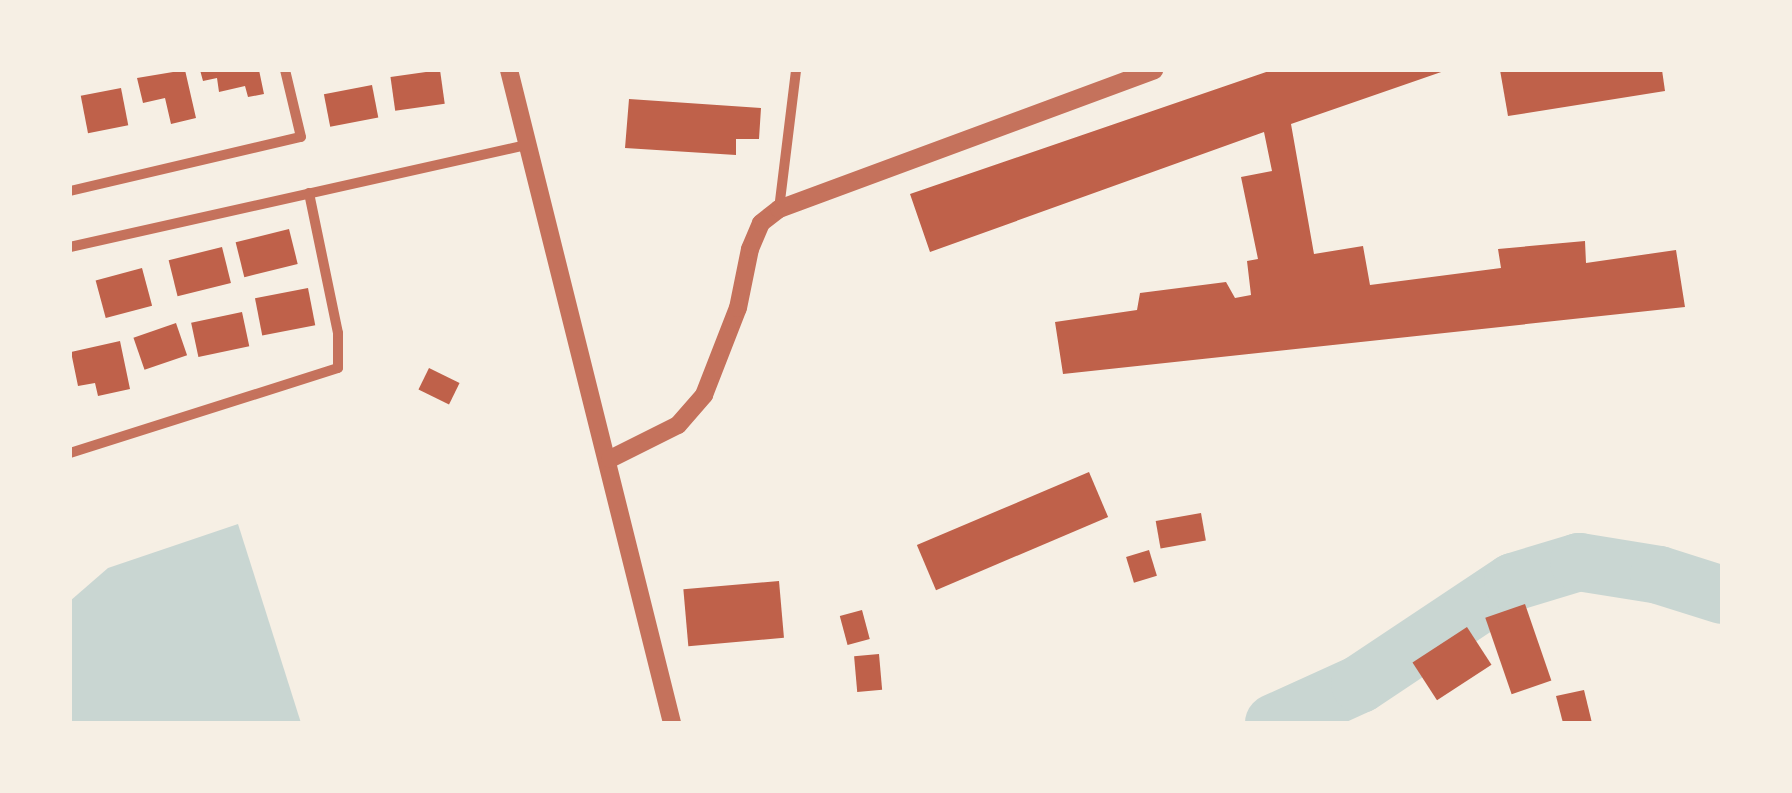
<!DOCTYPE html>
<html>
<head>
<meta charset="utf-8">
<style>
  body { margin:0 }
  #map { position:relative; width:1792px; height:793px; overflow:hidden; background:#f6efe4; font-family:Figtree,sans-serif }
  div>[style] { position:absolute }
  .water>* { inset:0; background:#c9d6d2 }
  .river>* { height:58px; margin:-29px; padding:0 29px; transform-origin:29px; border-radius:29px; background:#c9d6d2 }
  .building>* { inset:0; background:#bf614a; transform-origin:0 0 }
  .minor>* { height:10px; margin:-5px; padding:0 5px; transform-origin:5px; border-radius:5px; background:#c5725c }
  .tertiary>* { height:18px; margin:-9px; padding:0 9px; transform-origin:9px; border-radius:9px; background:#c5725c }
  span { translate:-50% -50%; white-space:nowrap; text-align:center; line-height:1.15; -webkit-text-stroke:10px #f6efe4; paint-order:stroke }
  .frame { position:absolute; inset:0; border:72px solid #f6efe4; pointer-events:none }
</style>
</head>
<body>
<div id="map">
  <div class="water">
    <div style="clip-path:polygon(238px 524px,301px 723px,70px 723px,70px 601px,108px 568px)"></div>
  </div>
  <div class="river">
    <div style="left:1274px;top:723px;width:94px;rotate:-24.4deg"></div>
    <div style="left:1360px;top:684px;width:184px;rotate:-33.7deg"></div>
    <div style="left:1513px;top:582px;width:69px;rotate:-16.9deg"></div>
    <div style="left:1579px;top:562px;width:81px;rotate:9.2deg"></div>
    <div style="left:1659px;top:575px;width:66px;rotate:17.6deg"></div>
  </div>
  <div class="building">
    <div style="clip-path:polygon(185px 70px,196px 118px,171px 124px,165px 98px,143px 103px,137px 78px)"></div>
    <div style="clip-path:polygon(200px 70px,259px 70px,264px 94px,248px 97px,245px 86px,219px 92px,217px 78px,203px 81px)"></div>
    <div style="left:440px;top:70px;width:34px;height:50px;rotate:82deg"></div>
    <div style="clip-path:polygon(1272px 70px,1447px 70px,1291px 124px,1314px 254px,1363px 246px,1370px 285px,1501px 268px,1498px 249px,1585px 241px,1586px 263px,1676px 250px,1685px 307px,1063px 374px,1055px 322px,1137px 310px,1140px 293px,1226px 282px,1235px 298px,1251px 295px,1247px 261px,1258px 259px,1241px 177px,1272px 171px,1264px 132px,930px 252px,910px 194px)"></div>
    <div style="clip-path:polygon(1500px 70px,1662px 70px,1665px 91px,1508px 116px)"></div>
    <div style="left:372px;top:85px;width:33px;height:49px;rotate:79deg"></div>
    <div style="left:121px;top:88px;width:38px;height:41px;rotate:79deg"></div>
    <div style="clip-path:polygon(629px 99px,761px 108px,759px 139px,736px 139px,736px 155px,625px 148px)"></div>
    <div style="left:289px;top:229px;width:36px;height:55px;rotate:76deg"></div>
    <div style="left:222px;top:247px;width:37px;height:55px;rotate:76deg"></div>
    <div style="left:142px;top:268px;width:39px;height:48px;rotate:75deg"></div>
    <div style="left:308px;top:288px;width:38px;height:54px;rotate:79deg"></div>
    <div style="left:242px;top:312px;width:35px;height:52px;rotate:78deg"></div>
    <div style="left:176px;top:323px;width:34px;height:45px;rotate:71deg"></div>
    <div style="clip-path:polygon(120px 341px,130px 389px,98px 396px,95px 383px,78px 386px,71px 352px)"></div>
    <div style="left:429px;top:368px;width:34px;height:24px;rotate:26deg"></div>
    <div style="left:1089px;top:472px;width:49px;height:187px;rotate:67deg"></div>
    <div style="left:1201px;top:513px;width:28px;height:46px;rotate:80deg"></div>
    <div style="left:1149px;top:550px;width:27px;height:24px;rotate:73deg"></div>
    <div style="left:779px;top:581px;width:57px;height:96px;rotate:85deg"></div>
    <div style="left:1525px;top:604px;width:81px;height:42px;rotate:71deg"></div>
    <div style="left:862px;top:610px;width:30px;height:23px;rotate:75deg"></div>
    <div style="left:1467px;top:627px;width:45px;height:65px;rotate:57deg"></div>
    <div style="left:879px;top:654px;width:36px;height:25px;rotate:85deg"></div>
    <div style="clip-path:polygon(1584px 690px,1592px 723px,1563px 723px,1556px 696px)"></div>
  </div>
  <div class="minor">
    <div style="left:70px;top:191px;width:237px;rotate:-13.2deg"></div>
    <div style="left:301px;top:137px;width:69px;rotate:-103.4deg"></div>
    <div style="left:779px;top:209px;width:140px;rotate:-83deg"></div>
    <div style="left:70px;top:247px;width:468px;rotate:-12.6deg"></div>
    <div style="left:70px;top:453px;width:281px;rotate:-17.6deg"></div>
    <div style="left:338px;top:368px;width:35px;rotate:-90deg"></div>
    <div style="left:338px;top:333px;width:143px;rotate:-101.7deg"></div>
  </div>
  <div class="tertiary">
    <div style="left:509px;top:70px;width:673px;rotate:75.98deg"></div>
    <div style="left:610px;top:459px;width:76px;rotate:-26.6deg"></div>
    <div style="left:678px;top:425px;width:40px;rotate:-49deg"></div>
    <div style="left:704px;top:395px;width:93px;rotate:-68.7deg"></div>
    <div style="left:738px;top:308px;width:60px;rotate:-78.5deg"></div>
    <div style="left:750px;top:249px;width:28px;rotate:-67deg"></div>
    <div style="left:761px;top:223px;width:23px;rotate:-38deg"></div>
    <div style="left:779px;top:209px;width:400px;rotate:-20.3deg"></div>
  </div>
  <div class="frame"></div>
</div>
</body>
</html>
